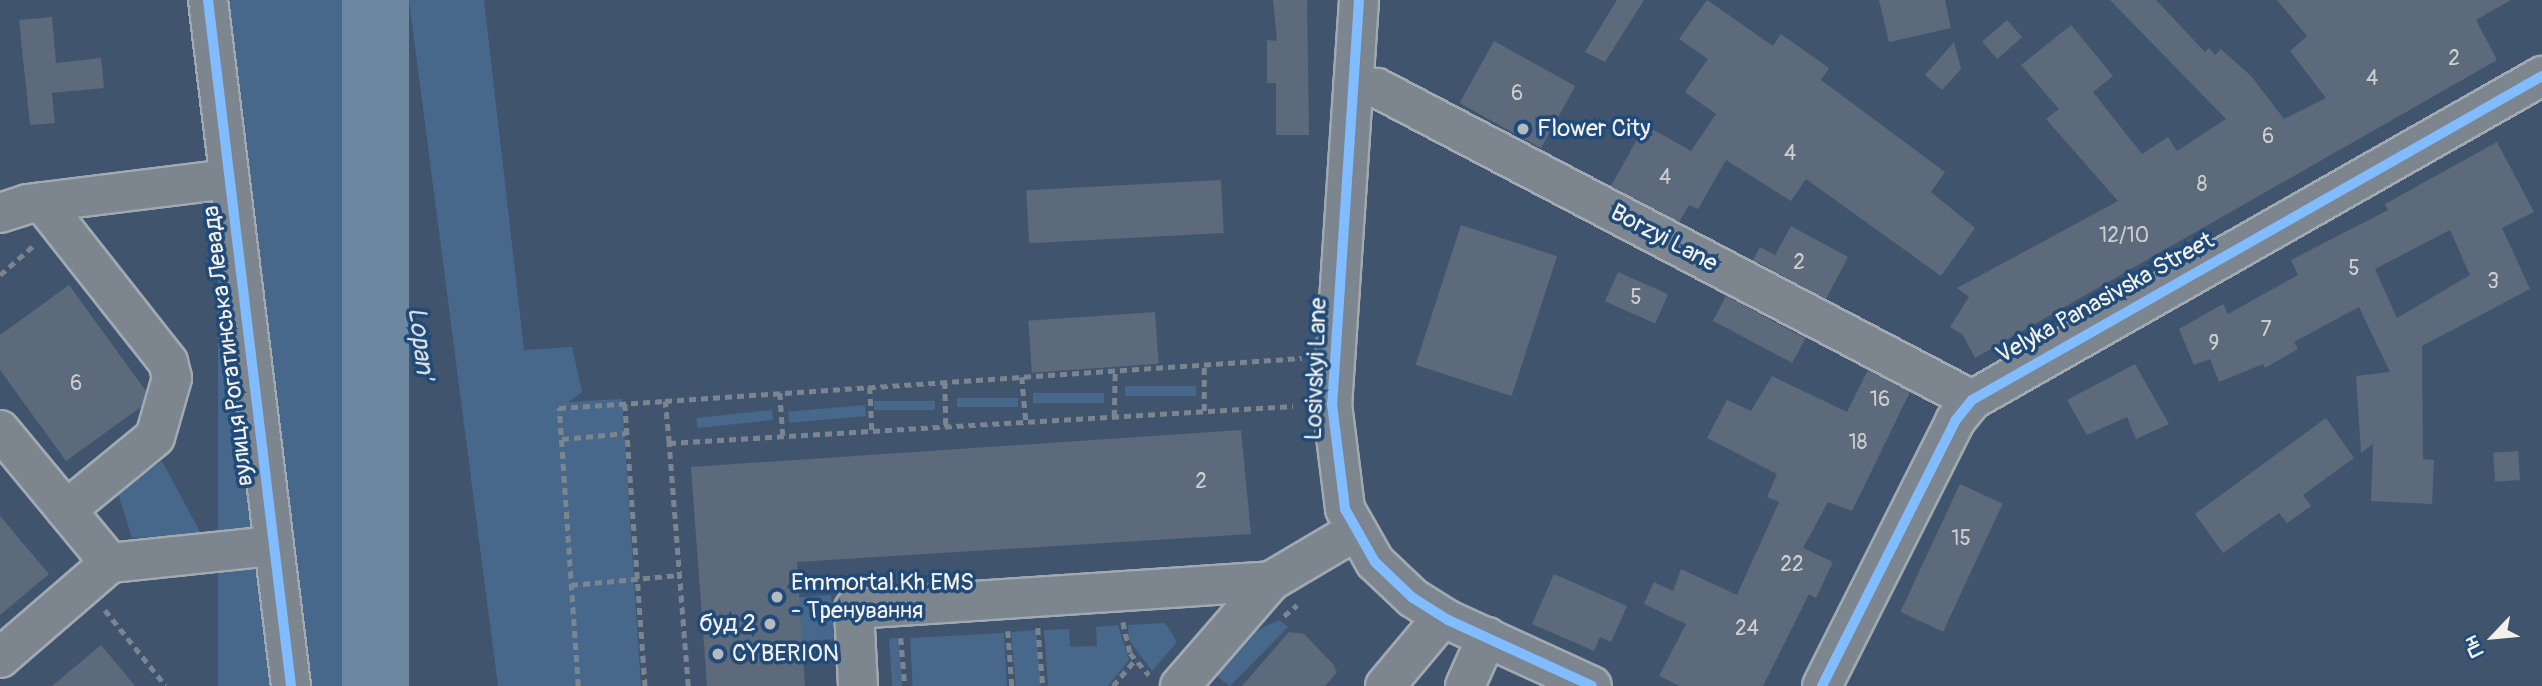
<!DOCTYPE html>
<html>
<head>
<meta charset="utf-8">
<style>
  body { margin:0 }
  #map { position:relative; width:2542px; height:686px; overflow:hidden; background:#40556d; font-family:Pangolin,sans-serif }
  div>[style] { position:absolute }
  .green>* { inset:0; background:#48688b; transform-origin:0 0 }
  .water>* { inset:0; background:#6e87a1; transform-origin:0 0 }
  .building>* { inset:0; background:#5c6a7b; transform-origin:0 0 }
  .path>* { height:4.5px; margin-top:-2.25px; transform-origin:0; background:repeating-linear-gradient(90deg,#7a8590 0 7px,transparent 0 12px) }
  .roads { filter:drop-shadow(2px 0 #a1aab3) drop-shadow(-2px 0 #a1aab3) drop-shadow(0 2px #a1aab3) drop-shadow(0 -2px #a1aab3) }
  .minor>* { height:38px; margin:-19px; padding:0 19px; transform-origin:19px; border-radius:19px; background:#7d868f }
  .tram>* { height:2px; margin:-1px; padding:0 1px; transform-origin:1px; border-radius:1px; background:#7a8590 }
  .cycleway>* { height:10px; margin:-5px; padding:0 5px; transform-origin:5px; border-radius:5px; background:#80bcff }
  .dots>* { width:19px; height:19px; translate:-50% -50%; box-sizing:border-box; border:4px solid #1f4a7a; border-radius:50% }
  span { translate:-50% -50%; white-space:nowrap; text-align:center; line-height:1.15; -webkit-text-stroke:7px #1f4a7a; paint-order:stroke }
  .number-label { font-size:21px; color:#cecfcd }
  .number-label span { -webkit-text-stroke-width:0 }
  .poi-label { font-size:24px; color:#f4f1e8 }
  .left { translate:0 -50%; text-align:left }
  .right { translate:-100% -50%; text-align:right }
  .street-label { font-size:24px; color:#f4f1e8 }
  .water-label { font-size:26px; color:#dadddb; font-style:italic }
  .north { position:absolute; left:2458px; top:602px; width:70px; height:70px; -webkit-text-stroke:5px #1f4a7a; paint-order:stroke; rotate:244deg; font-size:19px; font-weight:700; line-height:28px; text-align:center; color:#f4f1e8 }
  .north::after { content:''; display:block; margin:auto; width:24px; height:32px; background:#f4f1e8; clip-path:polygon(50% 0,100% 100%,50% 72%,0 100%) }
</style>
</head>
<body>
<div id="map">
  <div class="green">
    <div style="left:218px;top:0;width:124px;height:691px"></div>
    <div style="clip-path:polygon(409px 0,484px 0,524px 350px,572px 347px,582px 392px,568px 402px,622px 399px,641px 686px,498px 686px)"></div>
    <div style="left:1196px;top:386px;width:10px;height:71px;rotate:90deg"></div>
    <div style="left:1104px;top:393px;width:10px;height:71px;rotate:90deg"></div>
    <div style="left:1018px;top:398px;width:9px;height:61px;rotate:90deg"></div>
    <div style="left:935px;top:401px;width:9px;height:61px;rotate:90deg"></div>
    <div style="left:865px;top:405px;width:11px;height:77px;rotate:85deg"></div>
    <div style="left:772px;top:410px;width:10px;height:76px;rotate:84deg"></div>
    <div style="clip-path:polygon(162px 461px,201px 534px,132px 538px,118px 493px)"></div>
    <div style="left:831px;top:595px;width:44px;height:32px;rotate:86deg"></div>
    <div style="clip-path:polygon(1279px 620px,1288px 627px,1230px 686px,1214px 674px,1245px 636px)"></div>
    <div style="clip-path:polygon(1165px 623px,1177px 642px,1152px 671px,1129px 640px,1128px 625px)"></div>
    <div style="clip-path:polygon(1118px 625px,1129px 660px,1108px 686px,1048px 686px,1044px 630px,1069px 629px,1070px 647px,1097px 646px,1096px 627px)"></div>
    <div style="left:1036px;top:630px;width:56px;height:25px;rotate:85deg"></div>
    <div style="left:1004px;top:633px;width:53px;height:94px;rotate:87deg"></div>
    <div style="left:899px;top:638px;width:48px;height:10px;rotate:86deg"></div>
  </div>
  <div class="water">
    <div style="left:342px;top:0;width:67px;height:692px"></div>
  </div>
  <div class="building">
    <div style="clip-path:polygon(1273px 0,1307px 0,1309px 135px,1276px 135px,1276px 83px,1267px 83px,1267px 40px,1277px 41px)"></div>
    <div style="clip-path:polygon(1617px 0,1644px 0,1605px 62px,1585px 52px)"></div>
    <div style="clip-path:polygon(1707px 0,1773px 46px,1781px 34px,1829px 68px,1821px 80px,1945px 172px,1931px 192px,1975px 228px,1941px 276px,1806px 179px,1791px 201px,1726px 160px,1698px 209px,1689px 205px,1679px 222px,1611px 186px,1645px 125px,1691px 151px,1716px 114px,1685px 92px,1708px 59px,1679px 39px)"></div>
    <div style="clip-path:polygon(1879px 0,1945px 0,1951px 28px,1889px 42px)"></div>
    <div style="clip-path:polygon(2110px 0,2156px 0,2205px 52px,2209px 48px,2215px 55px,2221px 49px,2251px 76px,2284px 119px,2326px 98px,2290px 51px,2307px 36px,2277px 0,2511px 0,2476px 20px,2497px 60px,1975px 358px,1963px 335px,1950px 327px,1969px 297px,1957px 288px,2118px 201px,2046px 119px,2059px 109px,2021px 65px,2071px 25px,2113px 76px,2093px 92px,2142px 154px,2168px 137px,2177px 151px,2226px 119px)"></div>
    <div style="clip-path:polygon(52px 17px,56px 63px,101px 58px,104px 88px,52px 93px,55px 123px,30px 125px,19px 20px)"></div>
    <div style="left:2007px;top:20px;width:23px;height:33px;rotate:49deg"></div>
    <div style="left:1494px;top:41px;width:93px;height:71px;rotate:29deg"></div>
    <div style="clip-path:polygon(1954px 42px,1961px 69px,1942px 90px,1925px 75px)"></div>
    <div style="clip-path:polygon(evenodd,2497px 142px,2534px 212px,2502px 228px,2530px 289px,2422px 346px,2423px 459px,2434px 460px,2432px 504px,2371px 501px,2373px 444px,2361px 453px,2356px 376px,2390px 372px,2359px 307px,2294px 342px,2298px 349px,2265px 368px,2263px 364px,2219px 382px,2210px 359px,2194px 365px,2179px 329px,2223px 304px,2228px 314px,2298px 275px,2291px 260px,2388px 210px,2385px 204px,2497px 142px,2450px 230px,2470px 275px,2397px 318px,2375px 269px,2450px 230px)"></div>
    <div style="left:1221px;top:180px;width:53px;height:195px;rotate:87deg"></div>
    <div style="left:1461px;top:225px;width:101px;height:147px;rotate:18deg"></div>
    <div style="clip-path:polygon(1791px 226px,1848px 257px,1826px 299px,1753px 260px,1760px 247px,1775px 255px)"></div>
    <div style="left:1618px;top:272px;width:55px;height:32px;rotate:24deg"></div>
    <div style="clip-path:polygon(69px 285px,146px 391px,141px 407px,66px 461px,0 370px,0 335px)"></div>
    <div style="left:1726px;top:296px;width:90px;height:28px;rotate:28deg"></div>
    <div style="left:1155px;top:312px;width:52px;height:127px;rotate:86deg"></div>
    <div style="clip-path:polygon(2135px 364px,2169px 424px,2136px 439px,2127px 417px,2087px 435px,2067px 400px)"></div>
    <div style="clip-path:polygon(1868px 370px,1910px 392px,1852px 511px,1828px 502px,1803px 548px,1833px 562px,1816px 598px,1809px 594px,1763px 686px,1680px 686px,1659px 676px,1686px 624px,1644px 604px,1654px 582px,1673px 591px,1681px 569px,1737px 595px,1779px 502px,1767px 497px,1777px 474px,1707px 438px,1727px 400px,1751px 411px,1772px 376px,1847px 412px)"></div>
    <div style="clip-path:polygon(2326px 418px,2354px 458px,2303px 495px,2311px 506px,2287px 523px,2279px 513px,2223px 553px,2195px 514px)"></div>
    <div style="clip-path:polygon(1241px 430px,1251px 534px,797px 562px,805px 686px,707px 686px,691px 467px)"></div>
    <div style="left:2518px;top:451px;width:29px;height:25px;rotate:86deg"></div>
    <div style="left:1960px;top:484px;width:47px;height:141px;rotate:25deg"></div>
    <div style="clip-path:polygon(0 516px,49px 574px,0 615px)"></div>
    <div style="clip-path:polygon(1554px 574px,1627px 606px,1611px 642px,1600px 637px,1594px 651px,1532px 624px)"></div>
    <div style="clip-path:polygon(1289px 632px,1304px 634px,1333px 664px,1337px 672px,1325px 686px,1242px 686px)"></div>
    <div style="clip-path:polygon(101px 645px,135px 686px,52px 686px)"></div>
  </div>
  <div class="path">
    <div style="left:0;top:275px;width:45px;rotate:-41.4deg"></div>
    <div style="left:1022px;top:377px;width:45px;rotate:84.9deg"></div>
    <div style="left:945px;top:382px;width:45px;rotate:88.7deg"></div>
    <div style="left:870px;top:387px;width:44px;rotate:87.4deg"></div>
    <div style="left:780px;top:393px;width:43px;rotate:86deg"></div>
    <div style="left:625px;top:404px;width:283px;rotate:85.9deg"></div>
    <div style="left:1204px;top:411px;width:47px;rotate:-90deg"></div>
    <div style="left:1114px;top:417px;width:47px;rotate:-88.8deg"></div>
    <div style="left:562px;top:439px;width:65px;rotate:-5.3deg"></div>
    <div style="left:669px;top:443px;width:42px;rotate:-95.4deg"></div>
    <div style="left:665px;top:401px;width:638px;rotate:-3.86deg"></div>
    <div style="left:571px;top:585px;width:108px;rotate:-5.3deg"></div>
    <div style="left:105px;top:610px;width:97px;rotate:51.2deg"></div>
    <div style="left:1284px;top:616px;width:17px;rotate:-40deg"></div>
    <div style="left:1123px;top:622px;width:32px;rotate:77deg"></div>
    <div style="left:1130px;top:653px;width:29px;rotate:49deg"></div>
    <div style="left:1038px;top:628px;width:58px;rotate:85.1deg"></div>
    <div style="left:1008px;top:631px;width:55px;rotate:85.8deg"></div>
    <div style="left:901px;top:638px;width:48px;rotate:85.2deg"></div>
    <div style="left:578px;top:686px;width:279px;rotate:-93.9deg"></div>
    <div style="left:559px;top:408px;width:106px;rotate:-3.8deg"></div>
    <div style="left:688px;top:686px;width:244px;rotate:-94.5deg"></div>
    <div style="left:669px;top:443px;width:625px;rotate:-3.39deg"></div>
    <div style="left:1113px;top:686px;width:34px;rotate:-50deg"></div>
  </div>
  <div class="roads">
    <div class="minor">
      <div style="left:208px;top:0;width:691px;rotate:83.1deg"></div>
      <div style="left:1359px;top:0;width:405px;rotate:93.8deg"></div>
      <div style="left:1332px;top:404px;width:106px;rotate:82.9deg"></div>
      <div style="left:1345px;top:509px;width:61px;rotate:60.5deg"></div>
      <div style="left:1375px;top:562px;width:52px;rotate:43.5deg"></div>
      <div style="left:1413px;top:598px;width:41px;rotate:32.2deg"></div>
      <div style="left:1448px;top:620px;width:158px;rotate:24.6deg"></div>
      <div style="left:1353px;top:86px;width:24px;rotate:5deg"></div>
      <div style="left:1377px;top:88px;width:672px;rotate:27.67deg"></div>
      <div style="left:42px;top:202px;width:204px;rotate:51.8deg"></div>
      <div style="left:168px;top:362px;width:16px;rotate:76deg"></div>
      <div style="left:172px;top:378px;width:61px;rotate:106.1deg"></div>
      <div style="left:155px;top:437px;width:115px;rotate:140.6deg"></div>
      <div style="left:0;top:213px;width:28px;rotate:-18deg"></div>
      <div style="left:27px;top:204px;width:204px;rotate:-7.1deg"></div>
      <div style="left:0;top:430px;width:173px;rotate:50.4deg"></div>
      <div style="left:0;top:658px;width:145px;rotate:-40.8deg"></div>
      <div style="left:110px;top:563px;width:164px;rotate:-6deg"></div>
      <div style="left:858px;top:686px;width:77px;rotate:-93deg"></div>
      <div style="left:854px;top:609px;width:418px;rotate:-3.8deg"></div>
      <div style="left:1180px;top:686px;width:139px;rotate:-49.1deg"></div>
      <div style="left:1271px;top:581px;width:96px;rotate:-30.6deg"></div>
      <div style="left:1385px;top:686px;width:90px;rotate:-50deg"></div>
      <div style="left:1465px;top:686px;width:54px;rotate:-65.8deg"></div>
      <div style="left:1822px;top:686px;width:297px;rotate:-63.3deg"></div>
      <div style="left:1955px;top:421px;width:27px;rotate:-51deg"></div>
      <div style="left:1972px;top:400px;width:656px;rotate:-29.61deg"></div>
    </div>
  </div>
  <div class="tram">
    <div style="left:1352px;top:0;width:411px;rotate:93.8deg"></div>
    <div style="left:1325px;top:410px;width:105px;rotate:82.9deg"></div>
    <div style="left:1338px;top:514px;width:40px;rotate:65deg"></div>
    <div style="left:1355px;top:550px;width:66px;rotate:46.2deg"></div>
    <div style="left:1401px;top:598px;width:50px;rotate:32.7deg"></div>
    <div style="left:1443px;top:625px;width:145px;rotate:25deg"></div>
    <div style="left:1366px;top:0;width:412px;rotate:93.9deg"></div>
    <div style="left:1338px;top:411px;width:99px;rotate:81.9deg"></div>
    <div style="left:1352px;top:509px;width:58px;rotate:59deg"></div>
    <div style="left:1382px;top:559px;width:59px;rotate:42.3deg"></div>
    <div style="left:1426px;top:599px;width:204px;rotate:25.3deg"></div>
  </div>
  <div class="cycleway">
    <div style="left:208px;top:0;width:691px;rotate:83.1deg"></div>
    <div style="left:1359px;top:0;width:405px;rotate:93.8deg"></div>
    <div style="left:1332px;top:404px;width:106px;rotate:82.9deg"></div>
    <div style="left:1345px;top:509px;width:61px;rotate:60.5deg"></div>
    <div style="left:1375px;top:562px;width:52px;rotate:43.5deg"></div>
    <div style="left:1413px;top:598px;width:41px;rotate:32.2deg"></div>
    <div style="left:1448px;top:620px;width:158px;rotate:24.6deg"></div>
    <div style="left:1822px;top:686px;width:297px;rotate:-63.3deg"></div>
    <div style="left:1955px;top:421px;width:27px;rotate:-51deg"></div>
    <div style="left:1972px;top:400px;width:656px;rotate:-29.61deg"></div>
  </div>
  <div class="dots">
    <div style="left:1523px;top:129px;background:#b5babd"></div>
    <div style="left:777px;top:597px;background:#b5babd"></div>
    <div style="left:770px;top:624px;background:#b5babd"></div>
    <div style="left:718px;top:654px;background:#b5babd"></div>
  </div>
  <div class="number-label">
    <span style="left:2454px;top:59px">2</span>
    <span style="left:2372px;top:79px">4</span>
    <span style="left:1517px;top:94px">6</span>
    <span style="left:2268px;top:137px">6</span>
    <span style="left:1790px;top:154px">4</span>
    <span style="left:1665px;top:178px">4</span>
    <span style="left:2202px;top:185px">8</span>
    <span style="left:2124px;top:236px">12/10</span>
    <span style="left:1799px;top:263px">2</span>
    <span style="left:2354px;top:269px">5</span>
    <span style="left:2493px;top:282px">3</span>
    <span style="left:1636px;top:298px">5</span>
    <span style="left:2266px;top:330px">7</span>
    <span style="left:2214px;top:344px">9</span>
    <span style="left:76px;top:384px">6</span>
    <span style="left:1880px;top:400px">16</span>
    <span style="left:1858px;top:443px">18</span>
    <span style="left:1201px;top:482px">2</span>
    <span style="left:1961px;top:539px">15</span>
    <span style="left:1792px;top:565px">22</span>
    <span style="left:1747px;top:629px">24</span>
  </div>
  <div class="poi-label">
    <span class="left" style="left:1537px;top:129px">Flower City</span>
    <span class="left" style="left:791px;top:597px">Emmortal.Kh EMS<br>- Тренування</span>
    <span class="right" style="left:756px;top:624px">буд 2</span>
    <span class="left" style="left:732px;top:654px">CYBERION</span>
  </div>
  <div class="street-label">
    <span style="left:1664px;top:238px;rotate:28deg">Borzyi Lane</span>
    <span style="left:2105px;top:298px;rotate:-29deg">Velyka Panasivska Street</span>
    <span style="left:228px;top:346px;rotate:-97deg">вулиця Рогатинська Левада</span>
    <span style="left:1316px;top:369px;rotate:-88deg">Losivskyi Lane</span>
  </div>
  <div class="water-label">
    <span style="left:420px;top:343px;rotate:83deg">Lopan'</span>
  </div>
  <div class="north">Пн</div>
</div>
</body>
</html>
